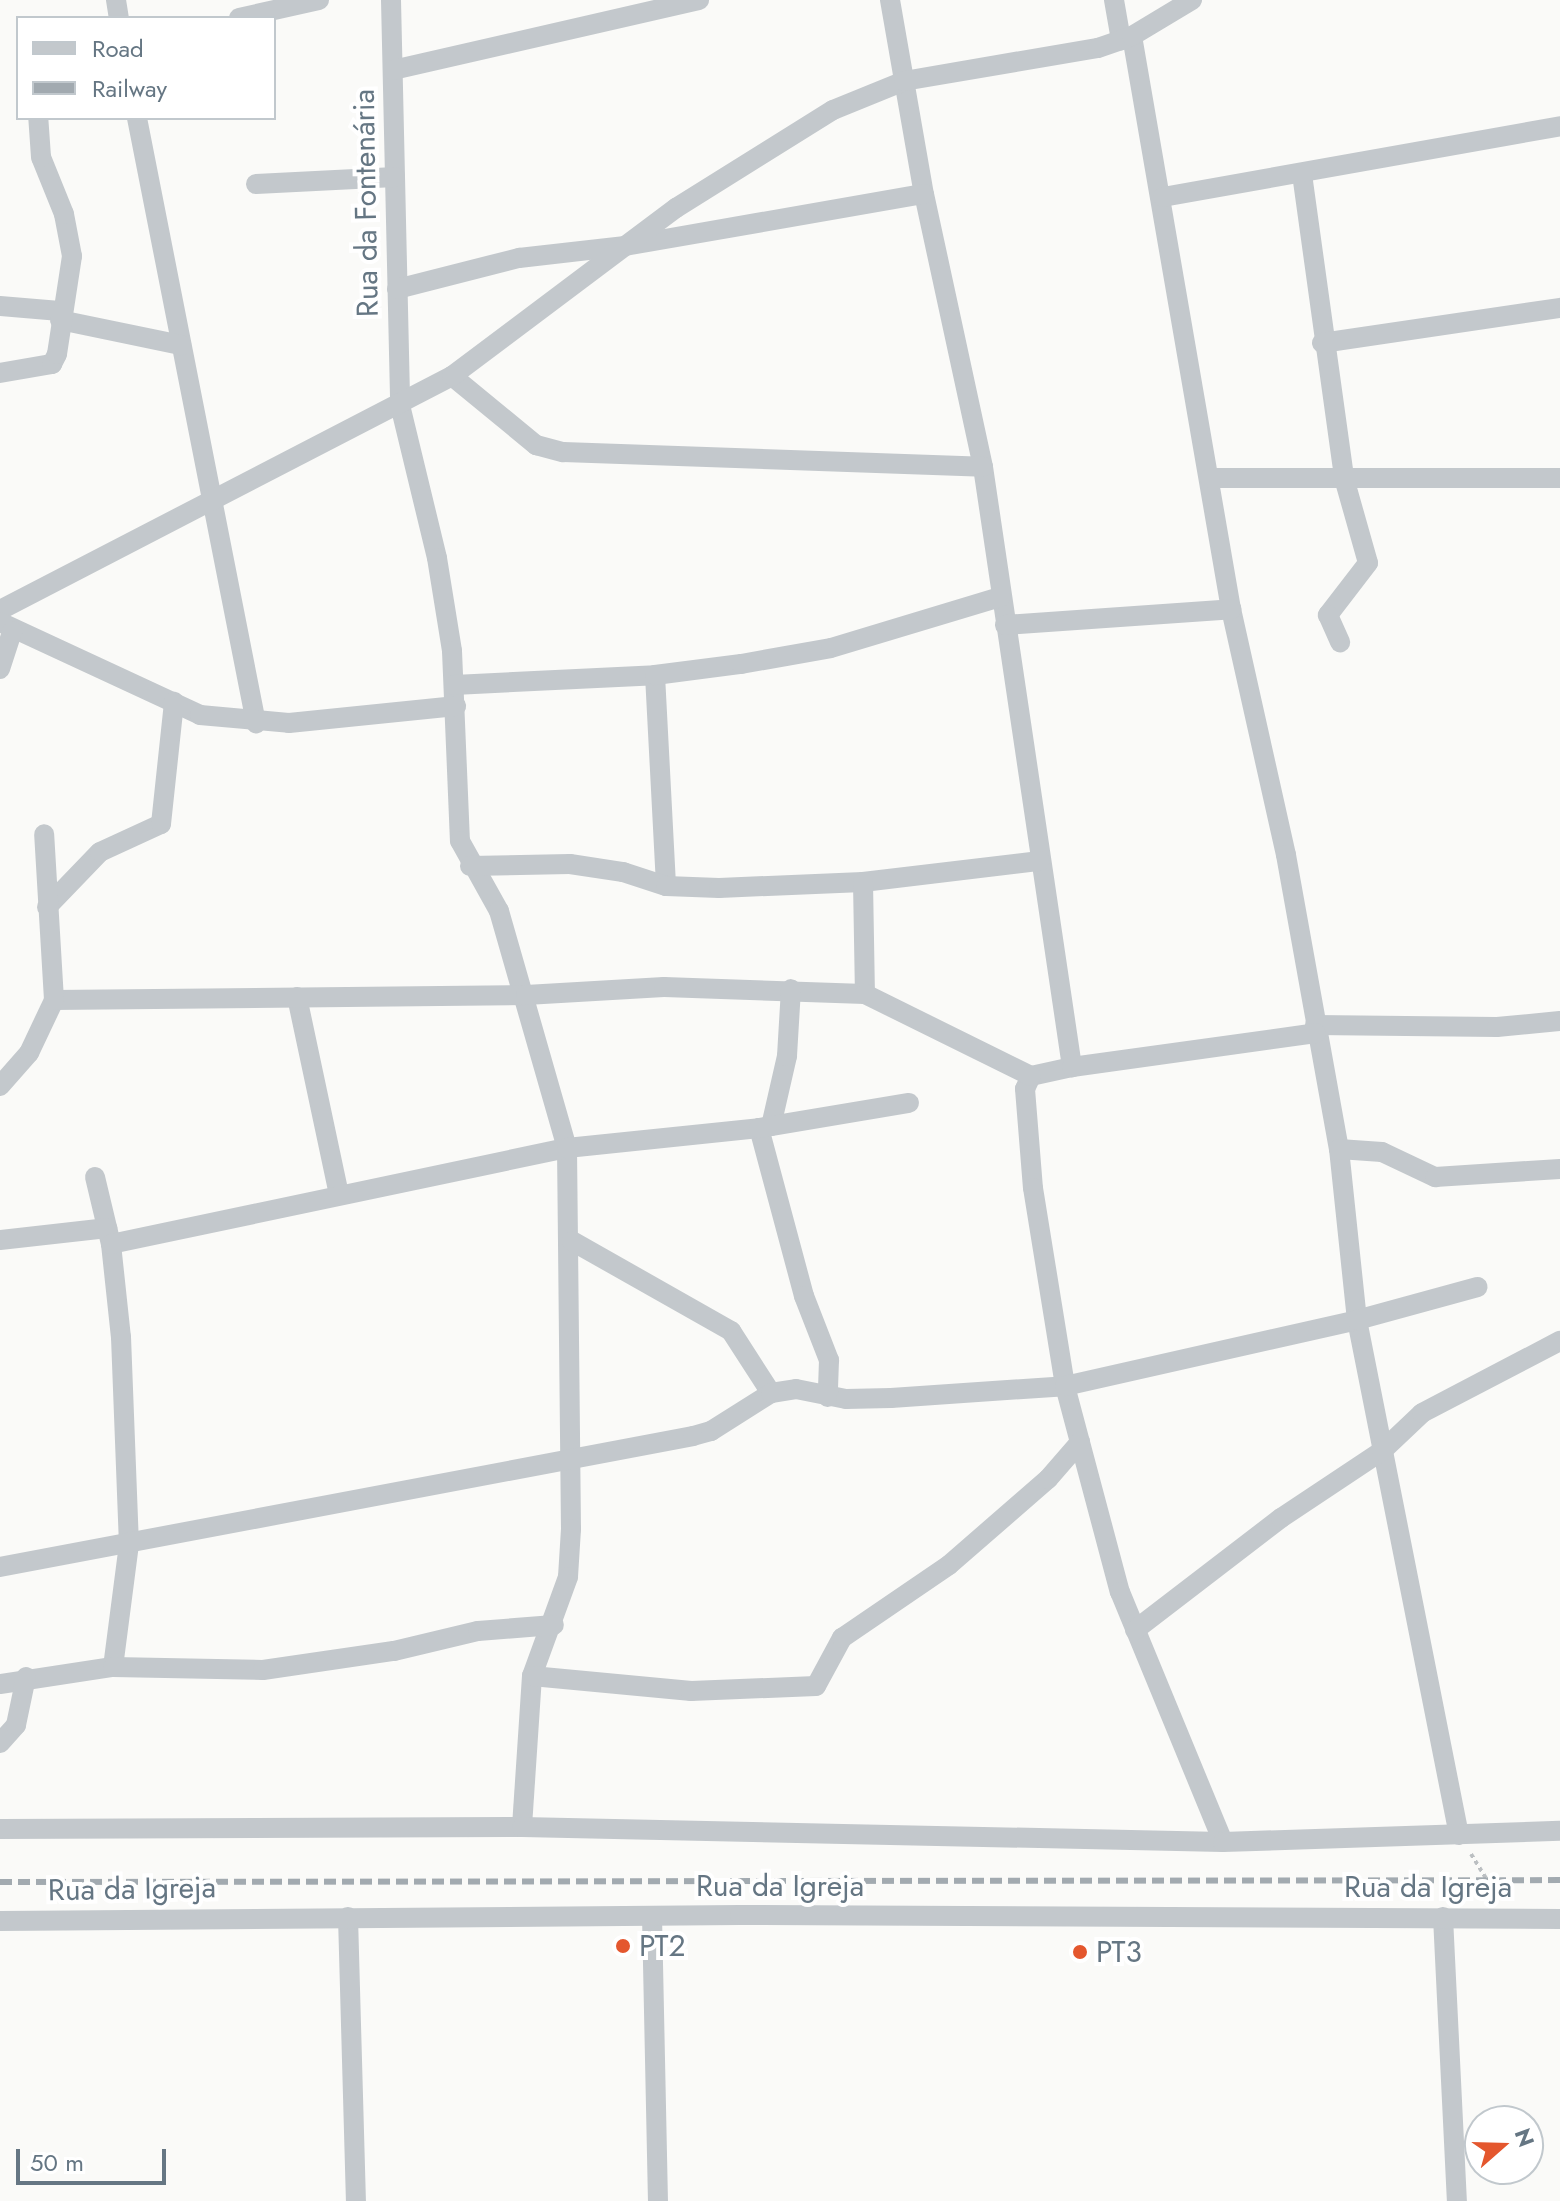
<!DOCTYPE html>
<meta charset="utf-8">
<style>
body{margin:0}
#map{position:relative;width:1560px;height:2201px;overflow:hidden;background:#fafaf8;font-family:Jost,sans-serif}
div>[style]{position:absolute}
.path>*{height:4px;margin-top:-2px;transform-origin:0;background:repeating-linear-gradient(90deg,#bbbfc2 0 4px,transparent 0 8px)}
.minor>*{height:20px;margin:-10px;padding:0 10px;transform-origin:10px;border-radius:10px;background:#c3c8cc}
.rail>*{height:6px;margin-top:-3px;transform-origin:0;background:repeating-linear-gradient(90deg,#a2aab0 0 12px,transparent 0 18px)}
.dots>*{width:22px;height:22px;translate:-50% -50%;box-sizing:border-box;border:4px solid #fff;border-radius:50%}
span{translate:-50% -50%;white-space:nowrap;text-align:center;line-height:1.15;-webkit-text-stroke:8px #fff;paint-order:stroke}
.street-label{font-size:30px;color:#657683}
.poi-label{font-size:30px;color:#657683}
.left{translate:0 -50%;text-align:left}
.legend{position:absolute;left:16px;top:16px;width:260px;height:104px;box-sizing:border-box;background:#fff;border:2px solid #c1c8cd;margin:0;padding:10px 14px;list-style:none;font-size:24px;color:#657683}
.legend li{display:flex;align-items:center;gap:16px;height:40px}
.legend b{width:40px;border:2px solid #c1c8cd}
.north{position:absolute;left:1464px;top:2105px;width:80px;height:80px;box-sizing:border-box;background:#fff;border:2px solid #c1c8cd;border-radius:50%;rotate:70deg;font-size:22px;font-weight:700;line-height:32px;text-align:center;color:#657683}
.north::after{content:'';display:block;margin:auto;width:28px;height:36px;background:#e4572e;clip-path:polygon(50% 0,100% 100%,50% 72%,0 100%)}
.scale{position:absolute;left:16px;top:2149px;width:150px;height:36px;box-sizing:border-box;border:4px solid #657683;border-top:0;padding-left:10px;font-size:24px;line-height:28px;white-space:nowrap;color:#657683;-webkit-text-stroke:6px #fff;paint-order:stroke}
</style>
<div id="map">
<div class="path">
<div style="left:1471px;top:1854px;width:55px;rotate:58.3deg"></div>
</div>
<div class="minor">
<div style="left:116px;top:0;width:18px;rotate:81deg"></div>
<div style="left:391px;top:0;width:405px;rotate:88.7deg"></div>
<div style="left:400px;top:405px;width:157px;rotate:76.4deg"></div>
<div style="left:437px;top:558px;width:94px;rotate:80.8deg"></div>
<div style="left:452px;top:651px;width:190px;rotate:87.6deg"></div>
<div style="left:460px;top:841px;width:80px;rotate:60.9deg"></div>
<div style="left:499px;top:911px;width:247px;rotate:74deg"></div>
<div style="left:567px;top:1148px;width:381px;rotate:89.4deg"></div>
<div style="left:571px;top:1529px;width:48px;rotate:93.6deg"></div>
<div style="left:568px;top:1577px;width:105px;rotate:110deg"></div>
<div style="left:532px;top:1676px;width:151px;rotate:93.8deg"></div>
<div style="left:890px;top:0;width:197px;rotate:80.1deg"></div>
<div style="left:924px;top:194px;width:279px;rotate:77.8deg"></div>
<div style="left:983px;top:467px;width:607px;rotate:81.56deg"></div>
<div style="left:1072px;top:1067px;width:42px;rotate:167.6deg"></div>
<div style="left:1031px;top:1076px;width:14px;rotate:115deg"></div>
<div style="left:1025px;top:1089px;width:99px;rotate:85.4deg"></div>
<div style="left:1033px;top:1188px;width:201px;rotate:80.8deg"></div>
<div style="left:1065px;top:1386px;width:213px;rotate:75.1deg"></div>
<div style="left:1120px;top:1592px;width:270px;rotate:67.6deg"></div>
<div style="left:1114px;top:0;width:41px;rotate:80.1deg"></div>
<div style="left:239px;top:18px;width:82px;rotate:-12.7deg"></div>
<div style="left:1132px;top:36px;width:581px;rotate:80.2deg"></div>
<div style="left:1231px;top:609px;width:252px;rotate:77.4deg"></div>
<div style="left:1286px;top:855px;width:299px;rotate:79.8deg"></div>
<div style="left:1339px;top:1149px;width:172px;rotate:84deg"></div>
<div style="left:1357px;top:1320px;width:525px;rotate:78.8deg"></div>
<div style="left:393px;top:70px;width:314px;rotate:-12.9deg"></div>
<div style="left:137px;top:118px;width:617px;rotate:78.87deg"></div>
<div style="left:1302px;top:174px;width:307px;rotate:82.1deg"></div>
<div style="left:1344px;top:478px;width:88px;rotate:74.2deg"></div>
<div style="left:1368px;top:563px;width:66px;rotate:127.6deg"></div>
<div style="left:1328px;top:615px;width:30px;rotate:66deg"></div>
<div style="left:256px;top:184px;width:139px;rotate:-2.9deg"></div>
<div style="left:1163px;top:197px;width:403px;rotate:-10.1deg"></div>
<div style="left:397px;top:289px;width:126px;rotate:-14.3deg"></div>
<div style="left:519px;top:258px;width:107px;rotate:-6.5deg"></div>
<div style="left:625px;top:246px;width:303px;rotate:-9.9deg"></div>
<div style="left:0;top:306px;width:60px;rotate:4.8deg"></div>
<div style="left:60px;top:320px;width:124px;rotate:11.7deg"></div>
<div style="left:1322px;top:343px;width:241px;rotate:-8.4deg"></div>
<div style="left:0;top:373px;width:53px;rotate:-9.8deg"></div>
<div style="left:52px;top:364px;width:11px;rotate:-63deg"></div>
<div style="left:57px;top:354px;width:99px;rotate:-81.3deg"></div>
<div style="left:72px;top:256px;width:43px;rotate:-100.8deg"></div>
<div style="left:64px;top:214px;width:61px;rotate:-112deg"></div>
<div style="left:41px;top:157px;width:39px;rotate:-94deg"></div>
<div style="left:452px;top:376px;width:109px;rotate:39.4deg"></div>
<div style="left:536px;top:445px;width:28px;rotate:15deg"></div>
<div style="left:563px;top:452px;width:420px;rotate:2deg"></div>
<div style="left:1210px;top:478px;width:350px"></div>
<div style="left:0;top:610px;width:509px;rotate:-27.37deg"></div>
<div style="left:452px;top:376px;width:280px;rotate:-36.9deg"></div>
<div style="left:676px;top:208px;width:185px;rotate:-32deg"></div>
<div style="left:833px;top:110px;width:77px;rotate:-22.2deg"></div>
<div style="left:904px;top:81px;width:197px;rotate:-9.7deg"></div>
<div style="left:1098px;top:48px;width:36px;rotate:-19deg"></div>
<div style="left:1132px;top:36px;width:70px;rotate:-31deg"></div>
<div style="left:0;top:622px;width:221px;rotate:24.9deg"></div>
<div style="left:200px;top:715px;width:89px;rotate:5.1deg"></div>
<div style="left:289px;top:723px;width:168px;rotate:-5.8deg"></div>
<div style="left:1005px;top:625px;width:227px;rotate:-4deg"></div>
<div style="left:0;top:669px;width:40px;rotate:-72deg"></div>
<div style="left:655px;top:675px;width:211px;rotate:87deg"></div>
<div style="left:454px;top:685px;width:201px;rotate:-2.8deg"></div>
<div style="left:655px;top:675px;width:87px;rotate:-7.3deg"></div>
<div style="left:741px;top:664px;width:91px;rotate:-10.1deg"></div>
<div style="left:831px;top:648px;width:177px;rotate:-16.8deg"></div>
<div style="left:470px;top:866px;width:100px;rotate:-1.1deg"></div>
<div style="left:570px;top:864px;width:54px;rotate:8.6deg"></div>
<div style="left:623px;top:872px;width:45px;rotate:18deg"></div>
<div style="left:666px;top:886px;width:53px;rotate:2.2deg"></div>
<div style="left:719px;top:888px;width:144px;rotate:-2.4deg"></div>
<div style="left:863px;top:882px;width:178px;rotate:-6.8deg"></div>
<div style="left:863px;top:882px;width:112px;rotate:89deg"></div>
<div style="left:47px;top:907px;width:76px;rotate:-46.1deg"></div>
<div style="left:100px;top:852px;width:67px;rotate:-24.7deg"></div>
<div style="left:161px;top:824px;width:123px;rotate:-83.9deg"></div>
<div style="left:297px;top:997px;width:201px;rotate:78deg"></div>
<div style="left:54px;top:1000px;width:472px;rotate:-0.6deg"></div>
<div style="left:526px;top:995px;width:138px;rotate:-3.3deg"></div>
<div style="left:664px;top:987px;width:201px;rotate:2deg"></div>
<div style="left:865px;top:994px;width:185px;rotate:26.3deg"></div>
<div style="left:1315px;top:1025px;width:182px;rotate:0.6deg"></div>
<div style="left:1497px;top:1027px;width:63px;rotate:-5.4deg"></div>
<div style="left:1072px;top:1067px;width:246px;rotate:-7.9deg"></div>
<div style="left:0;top:1086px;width:44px;rotate:-48.7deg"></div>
<div style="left:29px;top:1053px;width:59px;rotate:-64.7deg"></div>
<div style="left:54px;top:1000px;width:166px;rotate:-93.4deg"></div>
<div style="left:771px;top:1126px;width:72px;rotate:-77.1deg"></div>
<div style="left:787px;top:1056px;width:67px;rotate:-86.6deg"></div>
<div style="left:759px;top:1128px;width:174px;rotate:75deg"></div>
<div style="left:804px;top:1296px;width:69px;rotate:68.7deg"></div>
<div style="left:829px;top:1360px;width:37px;rotate:92deg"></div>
<div style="left:1339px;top:1149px;width:43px;rotate:4deg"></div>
<div style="left:1382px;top:1152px;width:59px;rotate:25.3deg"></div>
<div style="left:1435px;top:1177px;width:125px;rotate:-3.7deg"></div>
<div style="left:95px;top:1177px;width:69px;rotate:76.6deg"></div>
<div style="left:111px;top:1244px;width:94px;rotate:83.9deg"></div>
<div style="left:121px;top:1337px;width:207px;rotate:87.8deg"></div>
<div style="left:129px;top:1544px;width:124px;rotate:97.4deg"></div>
<div style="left:0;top:1240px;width:108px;rotate:-6.4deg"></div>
<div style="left:572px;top:1241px;width:183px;rotate:29.5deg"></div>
<div style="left:731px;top:1331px;width:74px;rotate:57.2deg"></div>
<div style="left:111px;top:1244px;width:466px;rotate:-11.9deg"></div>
<div style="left:567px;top:1148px;width:193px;rotate:-5.9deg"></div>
<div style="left:759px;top:1128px;width:152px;rotate:-9.5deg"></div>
<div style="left:0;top:1567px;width:705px;rotate:-10.7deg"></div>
<div style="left:693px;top:1436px;width:19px;rotate:-16deg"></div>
<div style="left:711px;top:1431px;width:71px;rotate:-32.3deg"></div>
<div style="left:771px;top:1393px;width:25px;rotate:-9deg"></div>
<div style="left:796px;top:1389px;width:51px;rotate:11.3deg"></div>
<div style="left:846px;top:1399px;width:45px;rotate:-1.3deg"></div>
<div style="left:891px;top:1398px;width:174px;rotate:-3.9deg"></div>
<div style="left:1065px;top:1386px;width:299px;rotate:-12.7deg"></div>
<div style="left:1357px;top:1320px;width:125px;rotate:-15.3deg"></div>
<div style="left:1135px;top:1630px;width:184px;rotate:-37.5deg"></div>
<div style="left:1281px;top:1518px;width:121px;rotate:-33.6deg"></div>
<div style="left:1382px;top:1451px;width:55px;rotate:-43.5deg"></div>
<div style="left:1422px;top:1413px;width:156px;rotate:-27.6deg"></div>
<div style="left:532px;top:1676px;width:160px;rotate:5.4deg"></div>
<div style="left:691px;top:1691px;width:125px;rotate:-2.3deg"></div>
<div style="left:816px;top:1686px;width:55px;rotate:-61.6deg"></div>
<div style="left:842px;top:1638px;width:130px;rotate:-34.3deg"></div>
<div style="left:949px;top:1565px;width:131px;rotate:-41deg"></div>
<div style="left:1048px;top:1479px;width:49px;rotate:-49.1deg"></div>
<div style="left:0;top:1684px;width:114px;rotate:-8.6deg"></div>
<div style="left:113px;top:1667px;width:150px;rotate:1.1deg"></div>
<div style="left:263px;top:1670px;width:132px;rotate:-8.3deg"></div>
<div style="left:394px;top:1651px;width:86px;rotate:-13.4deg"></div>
<div style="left:478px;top:1631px;width:76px;rotate:-4.5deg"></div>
<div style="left:0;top:1743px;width:24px;rotate:-48deg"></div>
<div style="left:16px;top:1725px;width:49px;rotate:-78.2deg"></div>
<div style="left:0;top:1829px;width:522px;rotate:-0.22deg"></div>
<div style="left:522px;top:1827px;width:701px;rotate:1.23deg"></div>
<div style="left:1223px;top:1842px;width:337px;rotate:-1.9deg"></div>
<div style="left:652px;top:1916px;width:285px;rotate:88.8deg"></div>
<div style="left:348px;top:1917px;width:284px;rotate:88.4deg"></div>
<div style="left:1443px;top:1917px;width:284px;rotate:87.2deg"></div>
<div style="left:0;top:1921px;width:740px;rotate:-0.46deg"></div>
<div style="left:740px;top:1915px;width:820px;rotate:0.28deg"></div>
</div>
<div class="rail">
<div style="left:0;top:1882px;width:1560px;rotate:-0.07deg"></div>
</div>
<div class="dots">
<div style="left:623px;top:1946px;background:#e4572e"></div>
<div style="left:1080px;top:1952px;background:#e4572e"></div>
</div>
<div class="street-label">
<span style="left:366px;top:203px;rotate:-91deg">Rua da Fontenária</span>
<span style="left:780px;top:1886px">Rua da Igreja</span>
<span style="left:1428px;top:1887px">Rua da Igreja</span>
<span style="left:132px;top:1889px;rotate:-1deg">Rua da Igreja</span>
</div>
<div class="poi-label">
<span class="left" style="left:639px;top:1946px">PT2</span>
<span class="left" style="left:1096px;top:1952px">PT3</span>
</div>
<ul class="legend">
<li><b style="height:10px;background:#c3c8cc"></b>Road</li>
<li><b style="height:10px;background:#a2aab0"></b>Railway</li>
</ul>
<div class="north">N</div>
<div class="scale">50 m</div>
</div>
